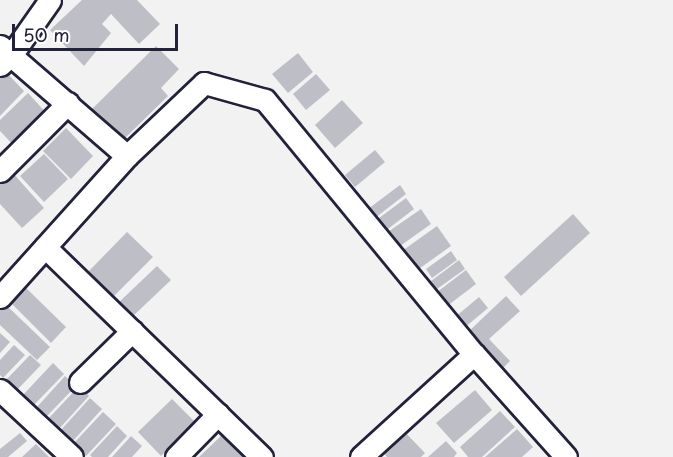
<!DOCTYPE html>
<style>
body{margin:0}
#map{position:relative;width:673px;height:457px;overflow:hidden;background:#f2f2f3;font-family:"Playpen Sans",sans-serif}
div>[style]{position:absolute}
.building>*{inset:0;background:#bebec6}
.roads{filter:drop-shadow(2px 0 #22223b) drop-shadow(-2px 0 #22223b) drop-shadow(0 2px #22223b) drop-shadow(0 -2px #22223b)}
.street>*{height:21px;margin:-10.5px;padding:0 10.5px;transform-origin:10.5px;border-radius:10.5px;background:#fff}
span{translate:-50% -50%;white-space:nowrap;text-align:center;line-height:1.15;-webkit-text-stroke:4.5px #fff;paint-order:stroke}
.scale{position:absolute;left:12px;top:24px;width:166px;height:27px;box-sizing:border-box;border:3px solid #22223b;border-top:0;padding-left:8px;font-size:18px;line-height:21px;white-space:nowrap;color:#22223b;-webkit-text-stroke:4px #fff;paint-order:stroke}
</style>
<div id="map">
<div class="building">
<div style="clip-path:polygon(82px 0,137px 0,160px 24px,139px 44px,111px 14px,102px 24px,111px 33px,84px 66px,50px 30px)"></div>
<div style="clip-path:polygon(156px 46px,179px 69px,161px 88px,168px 96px,123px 140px,92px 109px)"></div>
<div style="clip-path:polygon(298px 53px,313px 72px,288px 93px,272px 74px)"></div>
<div style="clip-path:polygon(3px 69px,24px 91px,0 116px,0 72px)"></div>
<div style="clip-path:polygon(316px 74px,330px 90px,306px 110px,293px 94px)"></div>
<div style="clip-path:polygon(28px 93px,50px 117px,17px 149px,0 131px,0 120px)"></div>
<div style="clip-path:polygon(342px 100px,363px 123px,335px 148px,315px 125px)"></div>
<div style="clip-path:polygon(66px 128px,93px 156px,71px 179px,43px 151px)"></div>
<div style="clip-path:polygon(375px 150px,385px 162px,355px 187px,345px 175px)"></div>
<div style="clip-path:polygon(44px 154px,68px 179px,44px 202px,20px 176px)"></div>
<div style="clip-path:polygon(12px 172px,44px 208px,22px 228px,0 204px,0 183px)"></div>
<div style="clip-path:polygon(400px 185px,406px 194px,375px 218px,368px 209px)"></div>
<div style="clip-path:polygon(406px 198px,414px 209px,380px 235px,371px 224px)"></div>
<div style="clip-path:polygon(421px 209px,431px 224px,393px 251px,382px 236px)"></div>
<div style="clip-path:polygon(573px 214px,590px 233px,521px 296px,504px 277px)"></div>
<div style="clip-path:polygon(437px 226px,451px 246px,416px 271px,402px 251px)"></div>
<div style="clip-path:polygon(127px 232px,153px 257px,113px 297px,88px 272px)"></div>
<div style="clip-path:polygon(451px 251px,457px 260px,432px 278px,426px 269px)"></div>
<div style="clip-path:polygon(459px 260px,465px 269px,437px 289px,431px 281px)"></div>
<div style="clip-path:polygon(157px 266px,171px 280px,131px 318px,117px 304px)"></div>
<div style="clip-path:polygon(466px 270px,476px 284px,442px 310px,432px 296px)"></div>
<div style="clip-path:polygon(23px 285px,66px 327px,51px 343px,8px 300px)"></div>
<div style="clip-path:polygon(506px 296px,520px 311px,489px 339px,510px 361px,501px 370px,467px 333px)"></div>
<div style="clip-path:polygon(479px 297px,488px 308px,463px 329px,454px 318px)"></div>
<div style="clip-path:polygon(4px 303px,50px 347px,37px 360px,0 325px,0 307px)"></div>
<div style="clip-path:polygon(0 333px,10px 342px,0 353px)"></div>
<div style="clip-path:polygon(14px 345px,25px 355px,3px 378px,0 375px,0 360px)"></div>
<div style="clip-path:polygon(30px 355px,41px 365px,16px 391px,5px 381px)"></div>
<div style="clip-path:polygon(53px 363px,64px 374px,32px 407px,21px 397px)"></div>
<div style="clip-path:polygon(65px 376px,76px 386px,47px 416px,37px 407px)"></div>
<div style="clip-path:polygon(79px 386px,89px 396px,59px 429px,48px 419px)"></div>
<div style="clip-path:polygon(475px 390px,492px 410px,454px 443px,436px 423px)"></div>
<div style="clip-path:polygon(90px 398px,102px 409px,72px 442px,60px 431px)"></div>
<div style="clip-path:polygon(172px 399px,195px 422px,161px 456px,138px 432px)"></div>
<div style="clip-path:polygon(500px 411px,515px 427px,482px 457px,468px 457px,460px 447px)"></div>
<div style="clip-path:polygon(103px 412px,116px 424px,86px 456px,73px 444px)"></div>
<div style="clip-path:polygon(117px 426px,127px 436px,108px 457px,92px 457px,90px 455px)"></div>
<div style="clip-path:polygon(400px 427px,425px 453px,421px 457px,387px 457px,379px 448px)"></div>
<div style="clip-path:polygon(517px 429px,533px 447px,522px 457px,485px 457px)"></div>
<div style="clip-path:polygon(20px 433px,27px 441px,8px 457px,0 457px,0 449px)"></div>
<div style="clip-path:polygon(222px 435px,243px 457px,199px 457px)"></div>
<div style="clip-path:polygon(131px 436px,142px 446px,132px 457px,112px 457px)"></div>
<div style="clip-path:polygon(446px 441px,457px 453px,454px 457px,428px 457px)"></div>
<div style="clip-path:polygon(36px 444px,49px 457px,22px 457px)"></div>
</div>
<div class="roads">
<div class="street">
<div style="left:0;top:46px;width:168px;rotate:40.9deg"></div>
<div style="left:0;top:65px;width:16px;rotate:-43deg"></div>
<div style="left:12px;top:54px;width:66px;rotate:-54.9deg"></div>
<div style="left:0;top:171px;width:96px;rotate:-45deg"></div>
<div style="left:45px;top:247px;width:302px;rotate:44.1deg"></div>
<div style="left:0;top:297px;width:190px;rotate:-48deg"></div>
<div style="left:127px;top:156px;width:106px;rotate:-43.5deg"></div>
<div style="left:204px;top:83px;width:63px;rotate:15.6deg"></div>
<div style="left:265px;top:100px;width:329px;rotate:50.6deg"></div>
<div style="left:474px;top:354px;width:138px;rotate:48.2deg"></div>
<div style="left:80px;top:382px;width:73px;rotate:-44.4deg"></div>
<div style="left:0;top:390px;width:98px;rotate:42.9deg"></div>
<div style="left:176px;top:457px;width:60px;rotate:-45.7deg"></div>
<div style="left:361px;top:457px;width:153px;rotate:-42.3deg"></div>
</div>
</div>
<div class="scale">50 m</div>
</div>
